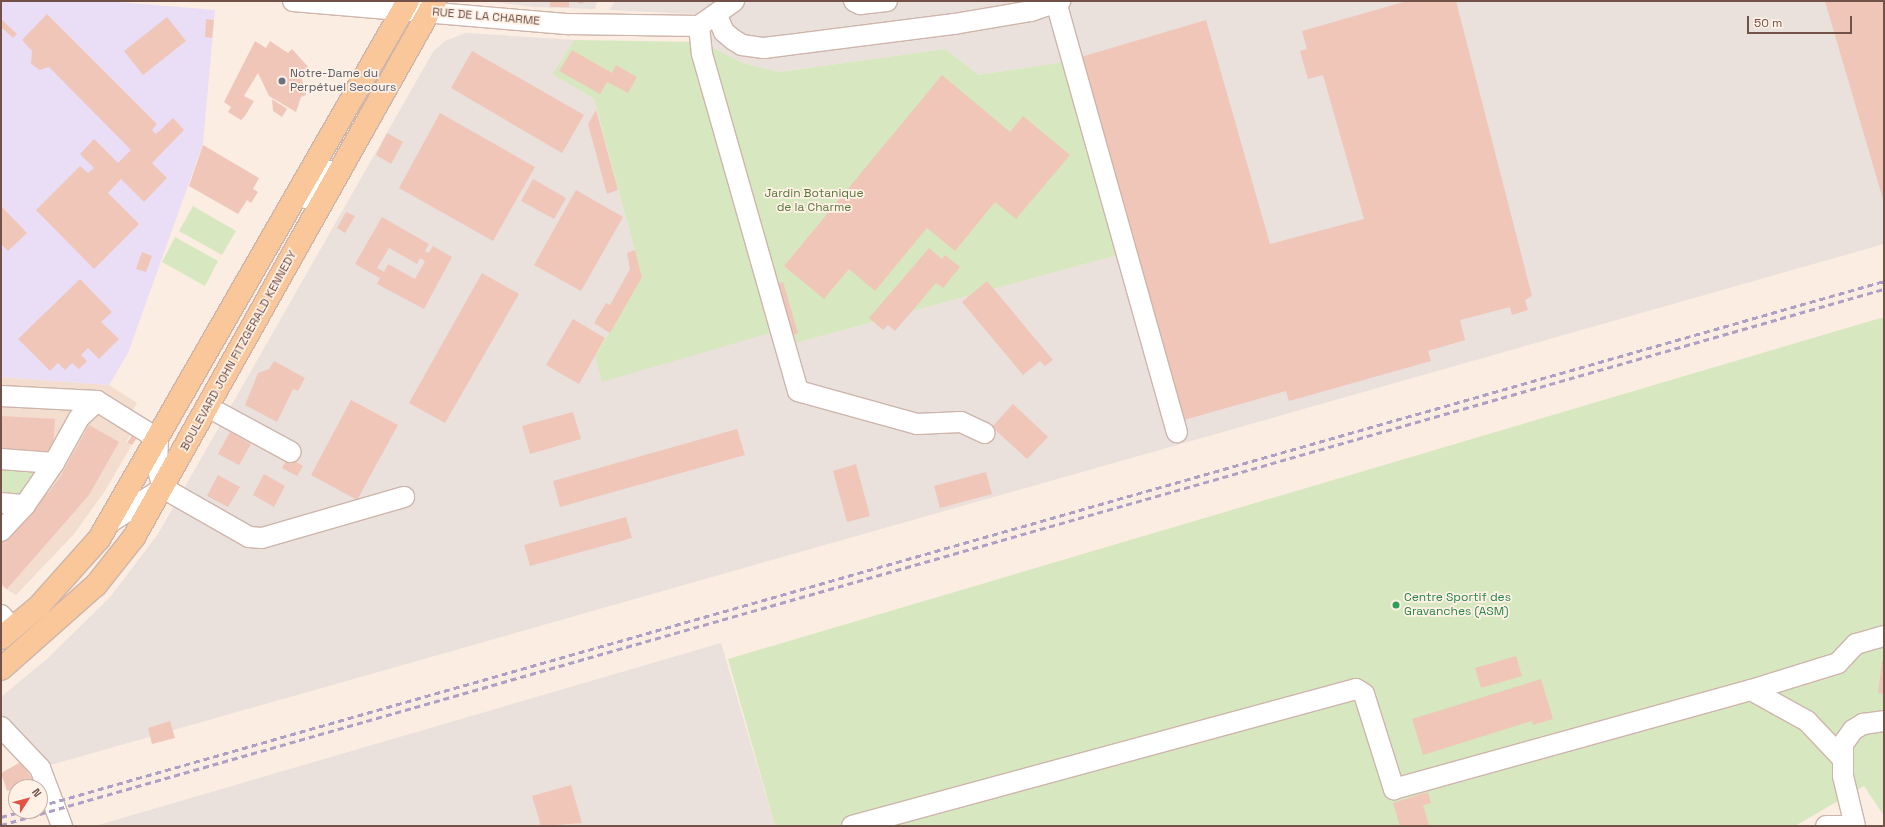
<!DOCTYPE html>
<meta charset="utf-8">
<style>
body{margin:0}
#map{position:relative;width:1885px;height:827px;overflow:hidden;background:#fbede1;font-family:"Space Grotesk",sans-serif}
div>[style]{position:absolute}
.residential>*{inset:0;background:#f3ddcf}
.industrial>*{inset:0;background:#eae0dc}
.education>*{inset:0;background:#eadef7}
.green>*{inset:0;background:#d7e8c0}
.building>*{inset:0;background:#f0c6b9}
.roads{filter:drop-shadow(1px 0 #ceb5ab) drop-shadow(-1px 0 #ceb5ab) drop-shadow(0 1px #ceb5ab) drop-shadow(0 -1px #ceb5ab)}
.minor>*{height:20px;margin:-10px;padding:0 10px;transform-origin:10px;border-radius:10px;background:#fff}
.major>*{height:22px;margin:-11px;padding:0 11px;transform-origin:11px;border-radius:11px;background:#f9c79a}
.rail>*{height:3px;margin-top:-1.5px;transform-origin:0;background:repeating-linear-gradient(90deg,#aea0c4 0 6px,transparent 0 10px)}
.dots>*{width:11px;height:11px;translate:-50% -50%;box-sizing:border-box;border:2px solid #fff1e6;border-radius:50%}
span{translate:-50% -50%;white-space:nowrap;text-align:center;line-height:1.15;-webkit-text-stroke:3.5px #fff1e6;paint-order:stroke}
.street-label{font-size:12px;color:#725148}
.worship-label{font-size:12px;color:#5b616d}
.left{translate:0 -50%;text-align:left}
.park-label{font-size:12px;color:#5a7841}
.leisure-label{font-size:12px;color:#27864d}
.frame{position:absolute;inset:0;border:2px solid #725148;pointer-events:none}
.north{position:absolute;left:8px;top:779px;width:40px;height:40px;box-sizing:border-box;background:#fff1e6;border:1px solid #c7b1a7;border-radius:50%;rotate:54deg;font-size:11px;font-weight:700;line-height:16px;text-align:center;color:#725148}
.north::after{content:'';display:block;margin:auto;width:14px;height:18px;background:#e45247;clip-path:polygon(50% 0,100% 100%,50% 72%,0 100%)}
.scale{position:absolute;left:1747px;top:16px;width:105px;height:18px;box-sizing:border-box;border:2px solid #725148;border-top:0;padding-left:5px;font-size:12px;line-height:14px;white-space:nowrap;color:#725148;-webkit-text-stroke:3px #fff1e6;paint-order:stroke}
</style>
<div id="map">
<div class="residential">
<div style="clip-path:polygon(1px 377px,109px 385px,137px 403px,127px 419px,133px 430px,126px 442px,131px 446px,105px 491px,74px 534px,16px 595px,1px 586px)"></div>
</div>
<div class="industrial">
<div style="clip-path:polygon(487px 1px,597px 1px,595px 9px,533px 7px)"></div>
<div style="clip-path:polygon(615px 1px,1884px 1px,1884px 244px,40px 768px,1px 727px,1px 697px,48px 658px,111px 596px,158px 534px,433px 52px,445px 41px,466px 33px,574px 40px,552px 74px,594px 99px,642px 277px,595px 355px,780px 330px,785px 346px,1118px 255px,1064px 62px,979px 75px,945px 49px,779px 72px,743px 63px,701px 42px,697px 14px,609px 10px)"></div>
<div style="clip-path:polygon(721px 643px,775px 826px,95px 826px)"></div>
</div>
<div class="education">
<div style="clip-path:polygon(1px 1px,107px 1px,215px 10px,203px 144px,128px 353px,109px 385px,1px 377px)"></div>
</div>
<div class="green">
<div style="clip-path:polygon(574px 40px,701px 42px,743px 63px,779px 72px,945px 49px,979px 75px,1064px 62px,1118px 255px,785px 346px,780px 330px,602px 382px,595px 356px,642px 277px,594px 99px,552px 74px)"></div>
<div style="clip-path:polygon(193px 206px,236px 231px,222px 255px,179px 231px)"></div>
<div style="clip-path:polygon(175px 237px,218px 261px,205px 286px,162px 262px)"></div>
<div style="clip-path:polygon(1884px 317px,1884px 816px,1864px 786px,1795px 826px,775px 826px,728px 659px)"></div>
<div style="clip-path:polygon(1px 463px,39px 465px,30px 493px,1px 498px)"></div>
</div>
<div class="building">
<div style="clip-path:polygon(550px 1px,569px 1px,569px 7px,550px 7px)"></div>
<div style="clip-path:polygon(575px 1px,587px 1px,581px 4px)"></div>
<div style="clip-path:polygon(1407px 1px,1456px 1px,1532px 296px,1525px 300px,1528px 310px,1512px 315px,1510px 307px,1460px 320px,1465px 340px,1428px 351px,1431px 361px,1289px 401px,1286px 391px,1184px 420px,1081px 57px,1206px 20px,1270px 244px,1364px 219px,1323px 75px,1308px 79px,1300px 51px,1307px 49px,1302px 31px)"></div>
<div style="clip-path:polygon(1825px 1px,1884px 1px,1884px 203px)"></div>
<div style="clip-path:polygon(47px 14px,157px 124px,152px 130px,156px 134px,173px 118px,184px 130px,152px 163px,167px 178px,144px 202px,121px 179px,108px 193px,139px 224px,94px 269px,36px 210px,80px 166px,88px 173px,94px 168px,80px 154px,94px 139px,118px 163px,131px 150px,49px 67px,40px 70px,31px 64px,32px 51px,22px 40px)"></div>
<div style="clip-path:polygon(167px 17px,186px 41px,143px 75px,124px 51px)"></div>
<div style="clip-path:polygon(1px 19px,17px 34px,13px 38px,1px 27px)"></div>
<div style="clip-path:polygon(206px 19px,214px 20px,212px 38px,205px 37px)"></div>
<div style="clip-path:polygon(255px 41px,266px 48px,270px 41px,288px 53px,292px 49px,310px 69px,301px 76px,306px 95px,301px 97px,296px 112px,269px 96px,258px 73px,244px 96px,254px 101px,245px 116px,241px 120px,228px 112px,231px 107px,224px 102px)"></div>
<div style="clip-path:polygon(572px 50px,612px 73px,616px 65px,637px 77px,628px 93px,607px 82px,600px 94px,559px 71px)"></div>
<div style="clip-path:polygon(472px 51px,584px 115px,562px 153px,451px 88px)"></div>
<div style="clip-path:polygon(942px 75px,1010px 132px,1023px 116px,1070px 155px,1016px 219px,995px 202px,955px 251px,927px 228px,875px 291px,849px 269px,824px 299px,784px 266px)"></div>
<div style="clip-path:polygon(272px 99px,287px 109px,282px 117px,273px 111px)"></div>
<div style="clip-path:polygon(596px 110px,618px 190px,607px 194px,588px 124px)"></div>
<div style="clip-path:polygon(440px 113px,535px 167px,493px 241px,399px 188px)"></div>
<div style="clip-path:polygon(387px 133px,403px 142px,391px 164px,376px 155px)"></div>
<div style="clip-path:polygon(203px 145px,259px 178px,253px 189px,258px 192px,251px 203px,247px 200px,238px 214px,189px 186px)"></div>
<div style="clip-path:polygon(533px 179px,566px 198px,554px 219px,521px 201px)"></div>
<div style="clip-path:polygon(576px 190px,623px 217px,581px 291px,534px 265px)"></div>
<div style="clip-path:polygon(1px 206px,27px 233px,8px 251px,1px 244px)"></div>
<div style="clip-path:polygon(346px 212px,355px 216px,345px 233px,337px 228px)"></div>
<div style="clip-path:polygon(evenodd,382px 217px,429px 244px,425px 251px,429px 253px,433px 246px,452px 257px,424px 309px,377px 284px,380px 278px,355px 264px,382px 217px,389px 248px,417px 264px,420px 258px,425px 261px,415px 279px,388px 264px,384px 272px,377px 268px,389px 248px)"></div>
<div style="clip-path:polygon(929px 248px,942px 259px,945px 255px,960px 267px,943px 288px,936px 283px,895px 331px,888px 325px,883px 330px,869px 318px)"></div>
<div style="clip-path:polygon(635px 250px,642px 277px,610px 333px,594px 323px,606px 303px,610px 305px,630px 269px,627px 253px)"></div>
<div style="clip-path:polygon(142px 252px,152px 256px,146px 272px,136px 269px)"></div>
<div style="clip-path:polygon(482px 273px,519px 294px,445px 423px,409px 403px)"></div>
<div style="clip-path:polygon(80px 279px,112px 312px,101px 322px,119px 339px,99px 359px,88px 348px,81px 355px,87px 361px,79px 369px,72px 363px,65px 370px,58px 363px,50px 371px,18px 339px)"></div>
<div style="clip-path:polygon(987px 281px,1053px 360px,1045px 366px,1040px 361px,1023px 375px,962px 302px)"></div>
<div style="clip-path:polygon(783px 282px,798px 333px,790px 336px,775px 284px)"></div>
<div style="clip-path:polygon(573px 319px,605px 338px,579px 384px,546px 365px)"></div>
<div style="clip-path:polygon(274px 361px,305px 378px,298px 391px,293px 389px,277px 422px,245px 405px,258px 373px,269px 369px)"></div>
<div style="clip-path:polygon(351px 400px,398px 425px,357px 500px,311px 475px)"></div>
<div style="clip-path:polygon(1013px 404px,1048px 437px,1027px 459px,992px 427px)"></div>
<div style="clip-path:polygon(573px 412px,581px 439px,530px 454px,522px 426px)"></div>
<div style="clip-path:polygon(1px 416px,55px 419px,53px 453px,6px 453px,6px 448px,1px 448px)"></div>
<div style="clip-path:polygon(89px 425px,119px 442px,89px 495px,7px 589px,1px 583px,1px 542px,25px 522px,45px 491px,48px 493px,60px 477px)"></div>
<div style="clip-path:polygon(737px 429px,745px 455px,560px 507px,553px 481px)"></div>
<div style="clip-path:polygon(134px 432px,139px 435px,132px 445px,127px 443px)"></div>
<div style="clip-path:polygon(230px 432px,251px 444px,239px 465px,218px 454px)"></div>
<div style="clip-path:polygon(288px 457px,303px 466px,297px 476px,282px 468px)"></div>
<div style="clip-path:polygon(856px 464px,870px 516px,847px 522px,833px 471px)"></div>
<div style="clip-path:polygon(986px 472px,992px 494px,940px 508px,934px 486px)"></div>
<div style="clip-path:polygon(264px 474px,285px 486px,274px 507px,253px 495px)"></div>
<div style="clip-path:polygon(218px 475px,240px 487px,228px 507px,207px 496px)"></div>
<div style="clip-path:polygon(626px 517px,632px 538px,530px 566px,524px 545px)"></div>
<div style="clip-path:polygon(1516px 656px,1522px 676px,1481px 688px,1475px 668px)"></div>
<div style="clip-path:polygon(1882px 661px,1884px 662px,1884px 694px,1878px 693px)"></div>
<div style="clip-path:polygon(1541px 679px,1553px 719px,1533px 725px,1532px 721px,1423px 755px,1412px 719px)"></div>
<div style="clip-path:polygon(170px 721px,175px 738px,152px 744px,148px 728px)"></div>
<div style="clip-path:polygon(21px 762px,35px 783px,7px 791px,1px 773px)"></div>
<div style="clip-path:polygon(571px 785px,582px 823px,541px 826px,532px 796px)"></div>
<div style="clip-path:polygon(1428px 792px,1431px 803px,1423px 805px,1429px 825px,1400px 826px,1393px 803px)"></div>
</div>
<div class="roads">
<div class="minor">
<div style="left:293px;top:1px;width:277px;rotate:4.8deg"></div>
<div style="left:569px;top:24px;width:130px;rotate:0.9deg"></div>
<div style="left:699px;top:26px;width:43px;rotate:-35.5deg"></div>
<div style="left:854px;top:1px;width:7px;rotate:27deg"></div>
<div style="left:860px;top:4px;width:27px;rotate:-6deg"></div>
<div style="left:1056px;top:2px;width:447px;rotate:74.3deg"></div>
<div style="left:717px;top:16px;width:17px;rotate:66deg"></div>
<div style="left:724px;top:32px;width:13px;rotate:39deg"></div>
<div style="left:734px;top:40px;width:9px;rotate:32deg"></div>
<div style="left:742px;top:45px;width:22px;rotate:8deg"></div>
<div style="left:764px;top:48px;width:192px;rotate:-7.2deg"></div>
<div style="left:954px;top:24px;width:78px;rotate:-9.6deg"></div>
<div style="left:1031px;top:11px;width:31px;rotate:-19deg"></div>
<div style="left:699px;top:26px;width:28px;rotate:84deg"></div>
<div style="left:702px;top:54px;width:350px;rotate:74.1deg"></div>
<div style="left:798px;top:391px;width:123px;rotate:15.5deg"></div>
<div style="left:917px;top:424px;width:44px;rotate:-2.6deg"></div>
<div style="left:961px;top:422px;width:26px;rotate:25deg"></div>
<div style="left:306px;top:198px;width:25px;rotate:-58deg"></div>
<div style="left:319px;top:177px;width:11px;rotate:-34deg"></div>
<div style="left:328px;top:171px;width:12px"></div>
<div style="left:1px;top:396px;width:96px;rotate:3deg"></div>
<div style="left:97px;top:401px;width:72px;rotate:31.9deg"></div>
<div style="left:158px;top:439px;width:28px;rotate:92deg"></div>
<div style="left:157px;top:467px;width:22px;rotate:74deg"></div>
<div style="left:208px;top:407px;width:94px;rotate:28.5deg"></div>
<div style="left:1px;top:459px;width:53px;rotate:4.3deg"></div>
<div style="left:1px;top:503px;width:24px;rotate:5deg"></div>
<div style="left:109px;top:523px;width:64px;rotate:-32.9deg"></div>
<div style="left:163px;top:488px;width:99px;rotate:29.7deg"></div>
<div style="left:249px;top:537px;width:13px;rotate:4deg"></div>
<div style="left:262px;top:538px;width:148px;rotate:-16.1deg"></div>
<div style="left:1px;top:531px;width:35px;rotate:-47deg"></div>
<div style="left:25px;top:505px;width:51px;rotate:-55.4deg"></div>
<div style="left:54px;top:463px;width:51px;rotate:-60.9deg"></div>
<div style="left:79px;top:418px;width:25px;rotate:-43deg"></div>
<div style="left:1px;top:615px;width:18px;rotate:49deg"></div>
<div style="left:1751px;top:690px;width:64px;rotate:29deg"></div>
<div style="left:1807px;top:721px;width:50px;rotate:46.6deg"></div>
<div style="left:1px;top:727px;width:57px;rotate:46.4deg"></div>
<div style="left:40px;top:768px;width:62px;rotate:69.2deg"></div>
<div style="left:852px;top:826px;width:522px;rotate:-15.21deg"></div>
<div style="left:1356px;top:689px;width:9px;rotate:32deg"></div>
<div style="left:1364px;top:694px;width:100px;rotate:72.5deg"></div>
<div style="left:1394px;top:789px;width:370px;rotate:-15.5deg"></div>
<div style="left:1751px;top:690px;width:91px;rotate:-17.2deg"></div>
<div style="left:1838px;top:663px;width:26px;rotate:-47deg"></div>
<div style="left:1856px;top:644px;width:29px;rotate:-16deg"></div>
<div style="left:1826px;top:826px;width:28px"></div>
<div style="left:1855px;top:826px;width:51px;rotate:-103.5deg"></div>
<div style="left:1843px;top:776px;width:32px;rotate:-90deg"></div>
<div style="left:1843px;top:744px;width:17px;rotate:-54deg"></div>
<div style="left:1853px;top:730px;width:12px;rotate:-31deg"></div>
<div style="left:1863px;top:724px;width:21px;rotate:-8deg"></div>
</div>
<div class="major">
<div style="left:1px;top:638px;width:50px;rotate:-40.1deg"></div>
<div style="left:39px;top:606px;width:90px;rotate:-48.2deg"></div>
<div style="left:99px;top:539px;width:620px;rotate:-60.13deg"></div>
<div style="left:1px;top:669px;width:127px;rotate:-41.5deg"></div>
<div style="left:96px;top:585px;width:61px;rotate:-51.6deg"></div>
<div style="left:134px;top:537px;width:615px;rotate:-60.68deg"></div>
</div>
</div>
<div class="rail">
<div style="left:40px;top:806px;width:1917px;rotate:-15.89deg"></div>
<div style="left:1px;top:817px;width:23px;rotate:-15deg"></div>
<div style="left:1px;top:825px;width:1958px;rotate:-15.89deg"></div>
</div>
<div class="dots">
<div style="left:282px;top:81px;background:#6b7280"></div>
<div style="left:1396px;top:605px;background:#2e9e5b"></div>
</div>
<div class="street-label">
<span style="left:486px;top:17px;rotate:5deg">RUE DE LA CHARME</span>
<span style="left:239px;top:351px;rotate:-61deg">BOULEVARD JOHN FITZGERALD KENNEDY</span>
</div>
<div class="worship-label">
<span class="left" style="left:290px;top:81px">Notre-Dame du<br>Perpétuel Secours</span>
</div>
<div class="park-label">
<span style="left:814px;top:201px">Jardin Botanique<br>de la Charme</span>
</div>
<div class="leisure-label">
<span class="left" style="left:1404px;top:605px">Centre Sportif des<br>Gravanches (ASM)</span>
</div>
<div class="frame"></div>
<div class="north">N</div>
<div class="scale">50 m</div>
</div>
